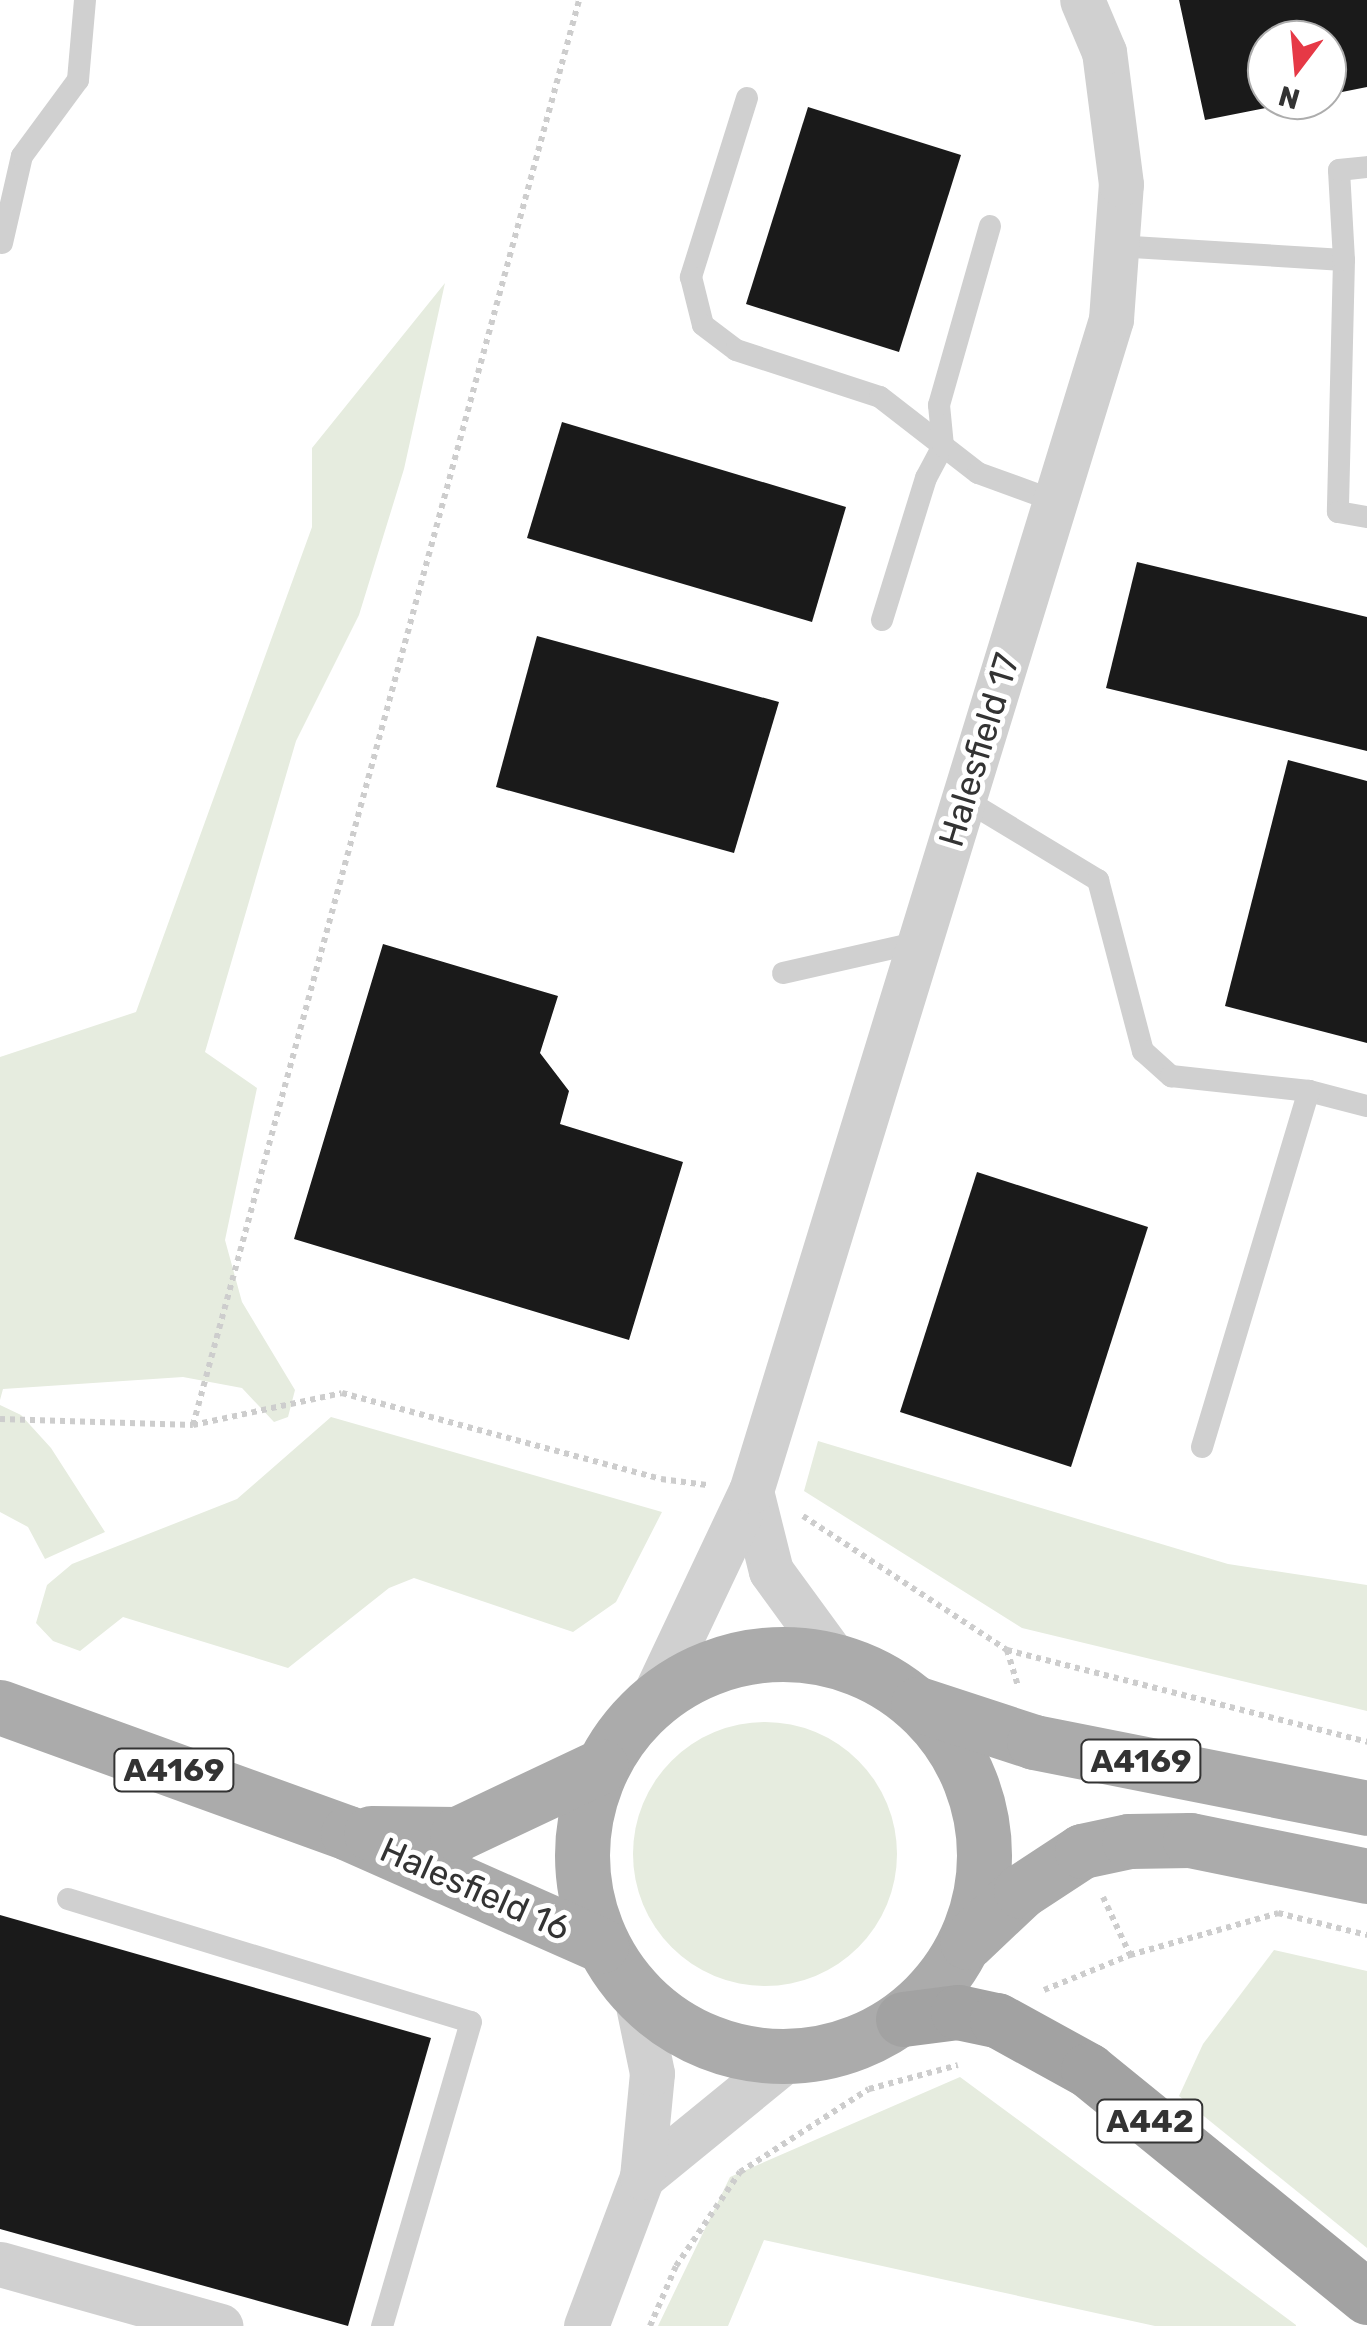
<!DOCTYPE html>
<style>
body{margin:0}
#map{position:relative;width:1367px;height:2326px;overflow:hidden;background:#fff;font-family:Rubik,sans-serif}
div>[style]{position:absolute}
.green>*{inset:0;background:#e6ecdf}
.round{border-radius:50%}
.building>*{inset:0;background:#1a1a1a}
.path>*{height:6px;margin-top:-3px;transform-origin:0;background:repeating-linear-gradient(90deg,#cdcdcd 0 5px,transparent 0 10px)}
.service>*{height:22px;margin:-11px;padding:0 11px;transform-origin:11px;border-radius:11px;background:#d0d0d0}
.minor>*{height:45px;margin:-22.5px;padding:0 22.5px;transform-origin:22.5px;border-radius:22.5px;background:#d0d0d0}
.primary>*{height:55px;margin:-27.5px;padding:0 27.5px;transform-origin:27.5px;border-radius:27.5px;background:#ababab}
.primary>.ring{margin:-27.5px;padding:0;box-sizing:content-box;background:none;border:55px solid #ababab;border-radius:50%}
.trunk>*{height:55px;margin:-27.5px;padding:0 27.5px;transform-origin:27.5px;border-radius:27.5px;background:#a2a2a2}
span{translate:-50% -50%;white-space:nowrap;text-align:center;line-height:1.15;-webkit-text-stroke:10px #fff;paint-order:stroke}
.shield-label span{padding:2px 8px;background:#fff;border:2px solid;border-radius:8px;-webkit-text-stroke-width:0}
.shield-label{font-size:32px;color:#333;font-weight:700}
.street-label{font-size:35px;color:#333}
.north{position:absolute;left:1247px;top:20px;width:100px;height:100px;box-sizing:border-box;background:#fff;border:2px solid #adadad;border-radius:50%;rotate:196deg;font-size:28px;font-weight:700;line-height:40px;text-align:center;color:#333}
.north::after{content:'';display:block;margin:auto;width:35px;height:45px;background:#e63946;clip-path:polygon(50% 0,100% 100%,50% 72%,0 100%)}
</style>
<div id="map">
<div class="green">
<div style="clip-path:polygon(445px 283px,404px 469px,359px 615px,296px 741px,205px 1052px,257px 1088px,225px 1240px,242px 1302px,295px 1390px,288px 1417px,274px 1422px,242px 1388px,183px 1377px,3px 1389px,0 1400px,0 1057px,136px 1012px,312px 527px,312px 448px)"></div>
<div style="clip-path:polygon(0 1405px,21px 1415px,51px 1448px,105px 1532px,45px 1559px,28px 1527px,0 1512px)"></div>
<div style="clip-path:polygon(331px 1417px,662px 1512px,616px 1602px,573px 1632px,414px 1578px,389px 1588px,288px 1668px,123px 1617px,80px 1651px,53px 1641px,36px 1623px,47px 1585px,72px 1564px,237px 1499px)"></div>
<div style="clip-path:polygon(818px 1441px,1228px 1564px,1367px 1585px,1367px 1711px,1022px 1628px,804px 1491px)"></div>
<div class="round" style="left:633px;top:1722px;width:264px;height:264px"></div>
<div style="clip-path:polygon(1274px 1950px,1367px 1971px,1367px 2248px,1179px 2096px,1203px 2044px)"></div>
<div style="clip-path:polygon(960px 2077px,1296px 2325px,1296px 2326px,1155px 2326px,764px 2240px,728px 2326px,658px 2326px,730px 2177px)"></div>
</div>
<div class="building">
<div style="clip-path:polygon(1179px 0,1367px 0,1367px 87px,1327px 95px,1327px 40px,1267px 40px,1267px 100px,1296px 102px,1205px 120px)"></div>
<div style="clip-path:polygon(808px 107px,961px 155px,899px 352px,746px 304px)"></div>
<div style="clip-path:polygon(562px 422px,846px 507px,812px 622px,527px 538px)"></div>
<div style="clip-path:polygon(1137px 562px,1367px 617px,1367px 751px,1106px 688px)"></div>
<div style="clip-path:polygon(537px 636px,779px 702px,734px 853px,496px 787px)"></div>
<div style="clip-path:polygon(1288px 760px,1367px 781px,1367px 1043px,1225px 1006px)"></div>
<div style="clip-path:polygon(383px 944px,558px 996px,540px 1053px,569px 1091px,560px 1124px,683px 1162px,629px 1340px,294px 1239px)"></div>
<div style="clip-path:polygon(977px 1172px,1148px 1227px,1071px 1467px,900px 1412px)"></div>
<div style="clip-path:polygon(0 1915px,431px 2038px,348px 2326px,0 2229px)"></div>
</div>
<div class="path">
<div style="left:0;top:1419px;width:193px;rotate:1.8deg"></div>
<div style="left:193px;top:1425px;width:1476px;rotate:-74.84deg"></div>
<div style="left:193px;top:1425px;width:152px;rotate:-12.1deg"></div>
<div style="left:342px;top:1393px;width:330px;rotate:15.1deg"></div>
<div style="left:661px;top:1479px;width:46px;rotate:7.4deg"></div>
<div style="left:803px;top:1516px;width:244px;rotate:33.3deg"></div>
<div style="left:1007px;top:1650px;width:372px;rotate:14.3deg"></div>
<div style="left:1007px;top:1650px;width:38px;rotate:73deg"></div>
<div style="left:1103px;top:1897px;width:64px;rotate:65deg"></div>
<div style="left:1044px;top:1990px;width:93px;rotate:-22.1deg"></div>
<div style="left:1130px;top:1955px;width:154px;rotate:-15.8deg"></div>
<div style="left:1278px;top:1913px;width:92px;rotate:13.9deg"></div>
<div style="left:650px;top:2326px;width:65px;rotate:-66.6deg"></div>
<div style="left:676px;top:2266px;width:114px;rotate:-55.8deg"></div>
<div style="left:740px;top:2172px;width:153px;rotate:-32.8deg"></div>
<div style="left:869px;top:2089px;width:92px;rotate:-15.1deg"></div>
</div>
<div class="service">
<div style="left:747px;top:98px;width:188px;rotate:107.4deg"></div>
<div style="left:691px;top:277px;width:49px;rotate:76deg"></div>
<div style="left:703px;top:325px;width:41px;rotate:37.1deg"></div>
<div style="left:736px;top:350px;width:151px;rotate:18.1deg"></div>
<div style="left:880px;top:397px;width:124px;rotate:37.8deg"></div>
<div style="left:978px;top:473px;width:82px;rotate:20deg"></div>
<div style="left:2px;top:243px;width:89px;rotate:-77.1deg"></div>
<div style="left:22px;top:156px;width:94px;rotate:-53.6deg"></div>
<div style="left:78px;top:80px;width:80px;rotate:-85deg"></div>
<div style="left:1116px;top:246px;width:228px;rotate:3.5deg"></div>
<div style="left:1344px;top:260px;width:252px;rotate:91.4deg"></div>
<div style="left:1338px;top:512px;width:29px;rotate:10deg"></div>
<div style="left:1344px;top:260px;width:90px;rotate:-93.2deg"></div>
<div style="left:1339px;top:170px;width:28px;rotate:-6deg"></div>
<div style="left:882px;top:620px;width:149px;rotate:-72.8deg"></div>
<div style="left:926px;top:478px;width:36px;rotate:-62deg"></div>
<div style="left:943px;top:446px;width:41px;rotate:-95.6deg"></div>
<div style="left:939px;top:405px;width:186px;rotate:-74.1deg"></div>
<div style="left:964px;top:799px;width:157px;rotate:31.2deg"></div>
<div style="left:1098px;top:880px;width:177px;rotate:75.3deg"></div>
<div style="left:1143px;top:1051px;width:38px;rotate:42deg"></div>
<div style="left:1171px;top:1076px;width:139px;rotate:6.2deg"></div>
<div style="left:1309px;top:1091px;width:60px;rotate:14.5deg"></div>
<div style="left:783px;top:973px;width:139px;rotate:-12.8deg"></div>
<div style="left:1202px;top:1447px;width:372px;rotate:-73.3deg"></div>
<div style="left:68px;top:1899px;width:421px;rotate:17deg"></div>
<div style="left:471px;top:2022px;width:317px;rotate:106.3deg"></div>
</div>
<div class="minor">
<div style="left:751px;top:1491px;width:82px;rotate:76deg"></div>
<div style="left:771px;top:1571px;width:110px;rotate:53.9deg"></div>
<div style="left:652px;top:1700px;width:231px;rotate:-64.7deg"></div>
<div style="left:751px;top:1491px;width:1226px;rotate:-72.92deg"></div>
<div style="left:1111px;top:319px;width:135px;rotate:-85.8deg"></div>
<div style="left:1121px;top:184px;width:133px;rotate:-97.3deg"></div>
<div style="left:1104px;top:52px;width:56px;rotate:-112.9deg"></div>
<div style="left:642px;top:2177px;width:188px;rotate:-39.2deg"></div>
<div style="left:0;top:2264px;width:229px;rotate:15.7deg"></div>
<div style="left:586px;top:2326px;width:159px;rotate:-69.4deg"></div>
<div style="left:642px;top:2177px;width:104px;rotate:-84.5deg"></div>
<div style="left:652px;top:2073px;width:79px;rotate:-101.7deg"></div>
</div>
<div class="primary">
<div class="ring" style="left:582px;top:1654px;width:347px;height:347px"></div>
<div style="left:918px;top:1704px;width:122px;rotate:18.1deg"></div>
<div style="left:1034px;top:1742px;width:339px;rotate:11.2deg"></div>
<div style="left:0;top:1707px;width:370px;rotate:19.9deg"></div>
<div style="left:348px;top:1833px;width:277px;rotate:23.9deg"></div>
<div style="left:371px;top:1833px;width:86px;rotate:0.7deg"></div>
<div style="left:457px;top:1834px;width:159px;rotate:-25.3deg"></div>
<div style="left:967px;top:1942px;width:74px;rotate:-43.4deg"></div>
<div style="left:1021px;top:1891px;width:73px;rotate:-33.3deg"></div>
<div style="left:1082px;top:1851px;width:48px;rotate:-12deg"></div>
<div style="left:1129px;top:1841px;width:61px;rotate:-0.9deg"></div>
<div style="left:1190px;top:1840px;width:181px;rotate:11.5deg"></div>
</div>
<div class="trunk">
<div style="left:903px;top:2019px;width:55px;rotate:-7.3deg"></div>
<div style="left:958px;top:2012px;width:40px;rotate:12deg"></div>
<div style="left:997px;top:2020px;width:104px;rotate:28.8deg"></div>
<div style="left:1088px;top:2070px;width:360px;rotate:39.1deg"></div>
</div>
<div class="shield-label">
<span style="left:1141px;top:1761px">A4169</span>
<span style="left:174px;top:1770px">A4169</span>
<span style="left:1150px;top:2121px">A442</span>
</div>
<div class="street-label">
<span style="left:979px;top:750px;rotate:-73deg">Halesfield 17</span>
<span style="left:475px;top:1889px;rotate:24deg">Halesfield 16</span>
</div>
<div class="north">N</div>
</div>
